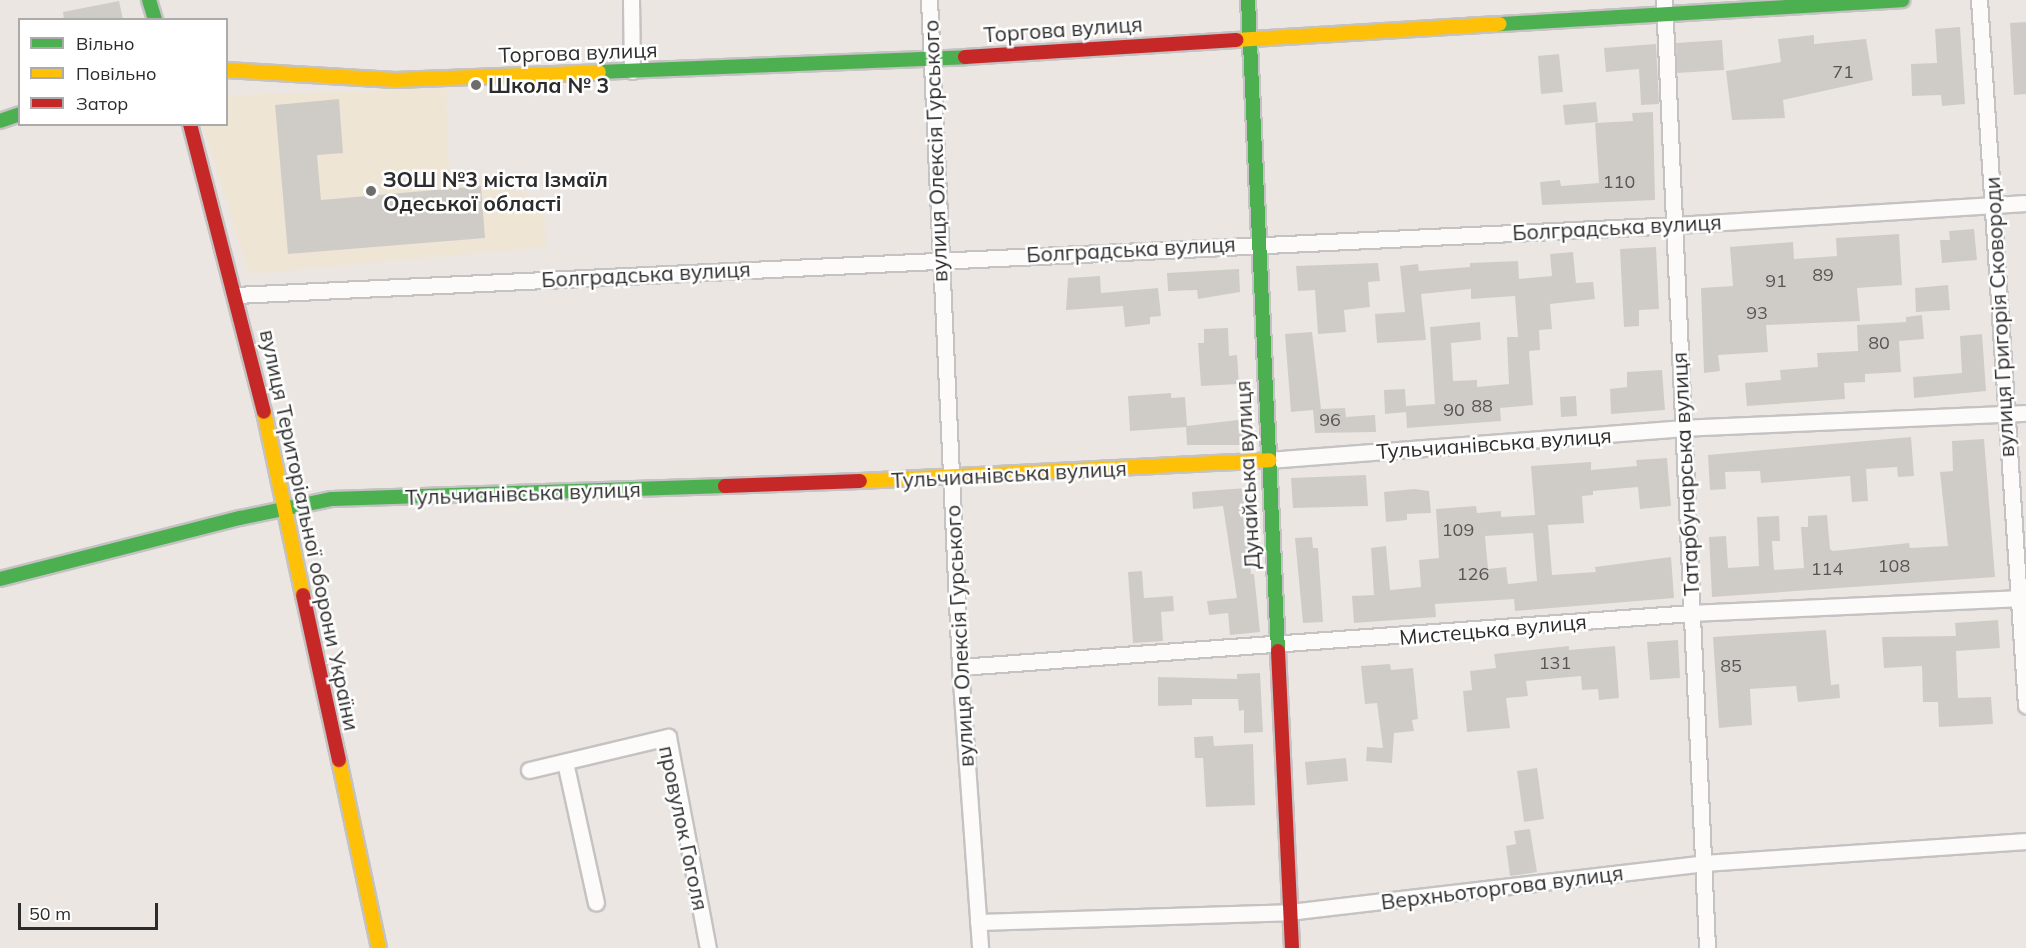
<!DOCTYPE html>
<meta charset="utf-8">
<style>
body{margin:0}
#map{position:relative;width:2026px;height:948px;overflow:hidden;background:#ebe6e1;font-family:Mulish,sans-serif}
div>[style]{position:absolute}
.education>*{inset:0;background:#efe5d5}
.building>*{inset:0;background:#cfccc8}
.roads{filter:drop-shadow(2px 0 #c4c2c3) drop-shadow(-2px 0 #c4c2c3) drop-shadow(0 2px #c4c2c3) drop-shadow(0 -2px #c4c2c3)}
.street>*{height:15px;margin:-7.5px;padding:0 7.5px;transform-origin:7.5px;border-radius:7.5px;background:#fcfbfa}
.fast>*{height:14px;margin:-7px;padding:0 7px;transform-origin:7px;border-radius:7px;background:#4caf50}
.slow>*{height:14px;margin:-7px;padding:0 7px;transform-origin:7px;border-radius:7px;background:#ffc107}
.jam>*{height:14px;margin:-7px;padding:0 7px;transform-origin:7px;border-radius:7px;background:#c62828}
.dots>*{width:16px;height:16px;translate:-50% -50%;box-sizing:border-box;border:3px solid #fff;border-radius:50%}
span{translate:-50% -50%;white-space:nowrap;text-align:center;line-height:1.15;-webkit-text-stroke:5px #fff;paint-order:stroke}
.number-label{font-size:18px;color:#565655}
.number-label span{-webkit-text-stroke-width:0}
.street-label{font-size:21px;color:#2c2c2c}
.poi-label{font-size:21px;color:#2c2c2c;font-weight:700}
.left{translate:0 -50%;text-align:left}
.legend{position:absolute;left:18px;top:18px;width:210px;height:108px;box-sizing:border-box;background:#fff;border:2px solid #ababab;margin:0;padding:8px 10px;list-style:none;font-size:18px;color:#2c2c2c}
.legend li{display:flex;align-items:center;gap:12px;height:30px}
.legend b{width:30px;border:2px solid #ababab}
.scale{position:absolute;left:18px;top:903px;width:140px;height:27px;box-sizing:border-box;border:3px solid #2c2c2c;border-top:0;padding-left:8px;font-size:18px;line-height:21px;white-space:nowrap;color:#2c2c2c;-webkit-text-stroke:4px #fff;paint-order:stroke}
</style>
<div id="map">
<div class="education">
<div style="clip-path:polygon(446px 89px,449px 172px,494px 181px,544px 201px,546px 247px,249px 274px,203px 125px,226px 124px,227px 95px)"></div>
</div>
<div class="building">
<div style="clip-path:polygon(119px 1px,123px 20px,64px 20px,63px 12px)"></div>
<div style="clip-path:polygon(2026px 22px,2026px 94px,2014px 95px,2010px 23px)"></div>
<div style="clip-path:polygon(1960px 27px,1965px 104px,1942px 106px,1941px 95px,1912px 96px,1911px 64px,1937px 63px,1935px 29px)"></div>
<div style="clip-path:polygon(1814px 35px,1814px 44px,1866px 39px,1873px 80px,1783px 100px,1785px 118px,1732px 120px,1726px 71px,1781px 62px,1778px 39px)"></div>
<div style="clip-path:polygon(1722px 40px,1724px 70px,1677px 73px,1676px 43px)"></div>
<div style="clip-path:polygon(1656px 44px,1659px 104px,1641px 105px,1639px 69px,1606px 72px,1604px 48px)"></div>
<div style="clip-path:polygon(1559px 54px,1563px 92px,1541px 94px,1538px 56px)"></div>
<div style="clip-path:polygon(339px 99px,343px 153px,317px 155px,321px 200px,481px 186px,485px 238px,288px 254px,275px 105px)"></div>
<div style="clip-path:polygon(1596px 102px,1598px 122px,1565px 125px,1563px 105px)"></div>
<div style="clip-path:polygon(1653px 112px,1655px 200px,1542px 205px,1540px 182px,1560px 180px,1561px 186px,1599px 183px,1595px 123px,1633px 121px,1632px 113px)"></div>
<div style="clip-path:polygon(1974px 229px,1977px 260px,1942px 263px,1940px 240px,1950px 240px,1949px 231px)"></div>
<div style="clip-path:polygon(1899px 234px,1902px 285px,1857px 288px,1860px 321px,1766px 325px,1768px 352px,1718px 355px,1720px 371px,1704px 373px,1701px 288px,1733px 286px,1730px 247px,1793px 242px,1794px 259px,1837px 256px,1836px 238px)"></div>
<div style="clip-path:polygon(1656px 247px,1659px 309px,1639px 310px,1639px 326px,1624px 327px,1620px 249px)"></div>
<div style="clip-path:polygon(1573px 252px,1576px 283px,1593px 282px,1595px 299px,1550px 304px,1552px 329px,1539px 330px,1540px 350px,1529px 351px,1533px 405px,1500px 408px,1501px 421px,1407px 428px,1406px 412px,1385px 414px,1384px 390px,1405px 389px,1406px 406px,1435px 404px,1430px 327px,1480px 322px,1481px 340px,1451px 343px,1453px 381px,1477px 380px,1477px 387px,1509px 384px,1507px 337px,1518px 337px,1515px 296px,1471px 299px,1471px 289px,1421px 294px,1426px 340px,1377px 343px,1375px 314px,1405px 312px,1400px 266px,1418px 264px,1419px 271px,1470px 267px,1470px 263px,1518px 261px,1519px 279px,1552px 276px,1550px 254px)"></div>
<div style="clip-path:polygon(1378px 263px,1380px 281px,1368px 282px,1370px 307px,1344px 310px,1346px 332px,1318px 334px,1315px 290px,1298px 291px,1296px 266px)"></div>
<div style="clip-path:polygon(1239px 269px,1240px 292px,1198px 299px,1197px 290px,1168px 291px,1167px 273px)"></div>
<div style="clip-path:polygon(1100px 276px,1101px 293px,1158px 288px,1161px 316px,1150px 317px,1150px 324px,1125px 327px,1123px 306px,1066px 310px,1068px 278px)"></div>
<div style="clip-path:polygon(1948px 285px,1950px 310px,1916px 312px,1915px 288px)"></div>
<div style="clip-path:polygon(1922px 315px,1924px 339px,1899px 341px,1901px 372px,1865px 374px,1865px 382px,1844px 383px,1845px 399px,1747px 406px,1745px 383px,1781px 380px,1780px 370px,1818px 367px,1817px 353px,1858px 351px,1857px 325px,1906px 322px,1906px 317px)"></div>
<div style="clip-path:polygon(1228px 328px,1229px 356px,1237px 355px,1239px 384px,1201px 386px,1198px 343px,1204px 343px,1204px 329px)"></div>
<div style="clip-path:polygon(1312px 332px,1321px 409px,1345px 408px,1346px 417px,1375px 415px,1376px 432px,1315px 433px,1313px 410px,1291px 412px,1285px 334px)"></div>
<div style="clip-path:polygon(1982px 334px,1986px 391px,1914px 398px,1913px 377px,1962px 373px,1960px 336px)"></div>
<div style="clip-path:polygon(1662px 370px,1665px 410px,1611px 414px,1610px 389px,1627px 387px,1627px 372px)"></div>
<div style="clip-path:polygon(1171px 393px,1171px 398px,1185px 397px,1187px 426px,1246px 419px,1248px 445px,1187px 445px,1186px 427px,1130px 431px,1128px 396px)"></div>
<div style="clip-path:polygon(1576px 396px,1577px 416px,1561px 417px,1560px 397px)"></div>
<div style="clip-path:polygon(1911px 437px,1914px 476px,1898px 477px,1897px 467px,1866px 469px,1868px 501px,1852px 502px,1850px 476px,1761px 483px,1760px 471px,1725px 472px,1726px 489px,1710px 490px,1708px 455px)"></div>
<div style="clip-path:polygon(1984px 439px,1995px 577px,1712px 597px,1709px 537px,1726px 536px,1728px 568px,1759px 566px,1757px 517px,1779px 516px,1780px 541px,1772px 541px,1774px 570px,1804px 568px,1801px 527px,1808px 527px,1808px 516px,1827px 515px,1830px 549px,1833px 551px,1909px 543px,1910px 548px,1948px 546px,1940px 472px,1953px 471px,1952px 441px)"></div>
<div style="clip-path:polygon(evenodd,1667px 458px,1671px 506px,1640px 509px,1638px 487px,1593px 491px,1593px 495px,1582px 496px,1584px 523px,1548px 525px,1552px 575px,1596px 572px,1595px 567px,1671px 557px,1674px 598px,1515px 611px,1514px 599px,1435px 604px,1436px 617px,1354px 623px,1352px 596px,1374px 595px,1371px 548px,1386px 546px,1390px 590px,1421px 587px,1419px 560px,1439px 558px,1436px 509px,1476px 506px,1477px 513px,1501px 511px,1501px 517px,1535px 515px,1531px 466px,1591px 462px,1591px 470px,1637px 466px,1636px 460px,1667px 458px,1533px 533px,1537px 581px,1508px 584px,1506px 567px,1488px 569px,1485px 536px,1533px 533px)"></div>
<div style="clip-path:polygon(1366px 475px,1368px 506px,1293px 508px,1291px 478px)"></div>
<div style="clip-path:polygon(1246px 488px,1251px 574px,1254px 574px,1260px 632px,1230px 635px,1228px 613px,1209px 615px,1207px 601px,1237px 598px,1223px 506px,1193px 509px,1192px 492px)"></div>
<div style="clip-path:polygon(1414px 489px,1429px 491px,1431px 513px,1407px 514px,1407px 520px,1386px 522px,1384px 492px)"></div>
<div style="clip-path:polygon(1312px 537px,1313px 548px,1318px 548px,1323px 622px,1303px 623px,1295px 538px)"></div>
<div style="clip-path:polygon(1142px 571px,1144px 598px,1173px 596px,1174px 611px,1161px 612px,1163px 641px,1133px 643px,1128px 572px)"></div>
<div style="clip-path:polygon(1998px 620px,2000px 648px,1956px 651px,1958px 698px,1991px 697px,1993px 724px,1939px 727px,1938px 702px,1923px 702px,1922px 666px,1884px 668px,1882px 637px,1956px 636px,1955px 623px)"></div>
<div style="clip-path:polygon(1826px 630px,1831px 685px,1839px 684px,1840px 698px,1798px 702px,1796px 686px,1750px 689px,1752px 725px,1719px 728px,1713px 637px)"></div>
<div style="clip-path:polygon(1678px 640px,1680px 678px,1650px 680px,1647px 642px)"></div>
<div style="clip-path:polygon(1569px 646px,1569px 650px,1615px 646px,1619px 698px,1599px 700px,1598px 689px,1582px 690px,1581px 676px,1526px 681px,1528px 696px,1506px 698px,1510px 728px,1467px 732px,1463px 691px,1472px 690px,1470px 671px,1496px 668px,1494px 654px)"></div>
<div style="clip-path:polygon(1390px 664px,1391px 670px,1413px 668px,1418px 719px,1412px 720px,1414px 731px,1394px 733px,1392px 763px,1366px 761px,1367px 747px,1383px 748px,1377px 703px,1365px 704px,1361px 666px)"></div>
<div style="clip-path:polygon(1260px 673px,1263px 732px,1244px 733px,1244px 710px,1239px 711px,1238px 699px,1192px 699px,1192px 705px,1158px 706px,1158px 677px,1237px 679px,1237px 674px)"></div>
<div style="clip-path:polygon(1213px 736px,1214px 746px,1253px 744px,1255px 805px,1206px 807px,1203px 758px,1195px 758px,1194px 737px)"></div>
<div style="clip-path:polygon(1346px 758px,1348px 781px,1307px 785px,1305px 762px)"></div>
<div style="clip-path:polygon(1537px 768px,1544px 819px,1524px 822px,1517px 771px)"></div>
<div style="clip-path:polygon(1530px 829px,1537px 872px,1510px 876px,1506px 846px,1516px 844px,1514px 831px)"></div>
</div>
<div class="roads">
<div class="street">
<div style="left:631px;top:0;width:71px;rotate:89.2deg"></div>
<div style="left:929px;top:0;width:668px;rotate:87.34deg"></div>
<div style="left:960px;top:667px;width:282px;rotate:85.9deg"></div>
<div style="left:1664px;top:0;width:949px;rotate:87.4deg"></div>
<div style="left:1979px;top:0;width:707px;rotate:86.19deg"></div>
<div style="left:236px;top:295px;width:1442px;rotate:-2.78deg"></div>
<div style="left:1676px;top:225px;width:351px;rotate:-3.6deg"></div>
<div style="left:1269px;top:460px;width:413px;rotate:-4.4deg"></div>
<div style="left:1681px;top:428px;width:345px;rotate:-2.5deg"></div>
<div style="left:960px;top:667px;width:734px;rotate:-4.22deg"></div>
<div style="left:1692px;top:613px;width:334px;rotate:-2.6deg"></div>
<div style="left:565px;top:762px;width:144px;rotate:77.6deg"></div>
<div style="left:529px;top:770px;width:143px;rotate:-13.4deg"></div>
<div style="left:668px;top:737px;width:215px;rotate:79.3deg"></div>
<div style="left:978px;top:922px;width:311px;rotate:-1.8deg"></div>
<div style="left:1289px;top:912px;width:418px;rotate:-6.7deg"></div>
<div style="left:1704px;top:863px;width:323px;rotate:-3.9deg"></div>
</div>
<div class="fast">
<div style="left:149px;top:0;width:21px;rotate:73deg"></div>
<div style="left:1248px;top:0;width:652px;rotate:87.36deg"></div>
<div style="left:1500px;top:24px;width:403px;rotate:-3.4deg"></div>
<div style="left:599px;top:72px;width:366px;rotate:-2.3deg"></div>
<div style="left:0;top:121px;width:21px;rotate:-19deg"></div>
<div style="left:0;top:579px;width:248px;rotate:-14.3deg"></div>
<div style="left:240px;top:518px;width:94px;rotate:-11.7deg"></div>
<div style="left:332px;top:499px;width:393px;rotate:-1.9deg"></div>
</div>
<div class="slow">
<div style="left:1236px;top:40px;width:264px;rotate:-3.5deg"></div>
<div style="left:226px;top:70px;width:169px;rotate:3.4deg"></div>
<div style="left:395px;top:80px;width:204px;rotate:-2.2deg"></div>
<div style="left:264px;top:412px;width:187px;rotate:78deg"></div>
<div style="left:860px;top:481px;width:410px;rotate:-2.9deg"></div>
<div style="left:339px;top:760px;width:192px;rotate:78deg"></div>
</div>
<div class="jam">
<div style="left:965px;top:57px;width:272px;rotate:-3.6deg"></div>
<div style="left:190px;top:124px;width:297px;rotate:75.6deg"></div>
<div style="left:725px;top:486px;width:135px;rotate:-2.1deg"></div>
<div style="left:303px;top:595px;width:169px;rotate:77.7deg"></div>
<div style="left:1278px;top:651px;width:297px;rotate:87.3deg"></div>
</div>
</div>
<div class="dots">
<div style="left:476px;top:85px;background:#6f6d6b"></div>
<div style="left:371px;top:191px;background:#6f6d6b"></div>
</div>
<div class="number-label">
<span style="left:1843px;top:72px">71</span>
<span style="left:1619px;top:182px">110</span>
<span style="left:1823px;top:275px">89</span>
<span style="left:1776px;top:281px">91</span>
<span style="left:1757px;top:313px">93</span>
<span style="left:1879px;top:343px">80</span>
<span style="left:1482px;top:406px">88</span>
<span style="left:1454px;top:410px">90</span>
<span style="left:1330px;top:420px">96</span>
<span style="left:1458px;top:530px">109</span>
<span style="left:1894px;top:566px">108</span>
<span style="left:1827px;top:569px">114</span>
<span style="left:1473px;top:574px">126</span>
<span style="left:1555px;top:663px">131</span>
<span style="left:1731px;top:666px">85</span>
</div>
<div class="street-label">
<span style="left:1063px;top:29px;rotate:-4deg">Торгова вулиця</span>
<span style="left:578px;top:52px;rotate:-2deg">Торгова вулиця</span>
<span style="left:935px;top:151px;rotate:-92deg">вулиця Олексія Гурського</span>
<span style="left:1617px;top:227px;rotate:-3deg">Болградська вулиця</span>
<span style="left:1131px;top:249px;rotate:-3deg">Болградська вулиця</span>
<span style="left:646px;top:274px;rotate:-3deg">Болградська вулиця</span>
<span style="left:1999px;top:317px;rotate:-93deg">вулиця Григорія Сковороди</span>
<span style="left:1494px;top:443px;rotate:-4deg">Тульчианівська вулиця</span>
<span style="left:1009px;top:474px;rotate:-3deg">Тульчианівська вулиця</span>
<span style="left:1685px;top:474px;rotate:-93deg">Татарбунарська вулиця</span>
<span style="left:1247px;top:475px;rotate:-93deg">Дунайська вулиця</span>
<span style="left:523px;top:493px;rotate:-2deg">Тульчианівська вулиця</span>
<span style="left:310px;top:530px;rotate:78deg">вулиця Територіальної оборони України</span>
<span style="left:1493px;top:629px;rotate:-5deg">Мистецька вулиця</span>
<span style="left:959px;top:636px;rotate:-93deg">вулиця Олексія Гурського</span>
<span style="left:684px;top:828px;rotate:78deg">провулок Гоголя</span>
<span style="left:1502px;top:887px;rotate:-7deg">Верхньоторгова вулиця</span>
</div>
<div class="poi-label">
<span class="left" style="left:488px;top:85px">Школа № 3</span>
<span class="left" style="left:383px;top:191px">ЗОШ №3 міста Ізмаїл<br>Одеської області</span>
</div>
<ul class="legend">
<li><b style="height:8px;background:#4caf50"></b>Вільно</li>
<li><b style="height:8px;background:#ffc107"></b>Повільно</li>
<li><b style="height:8px;background:#c62828"></b>Затор</li>
</ul>
<div class="scale">50 m</div>
</div>
